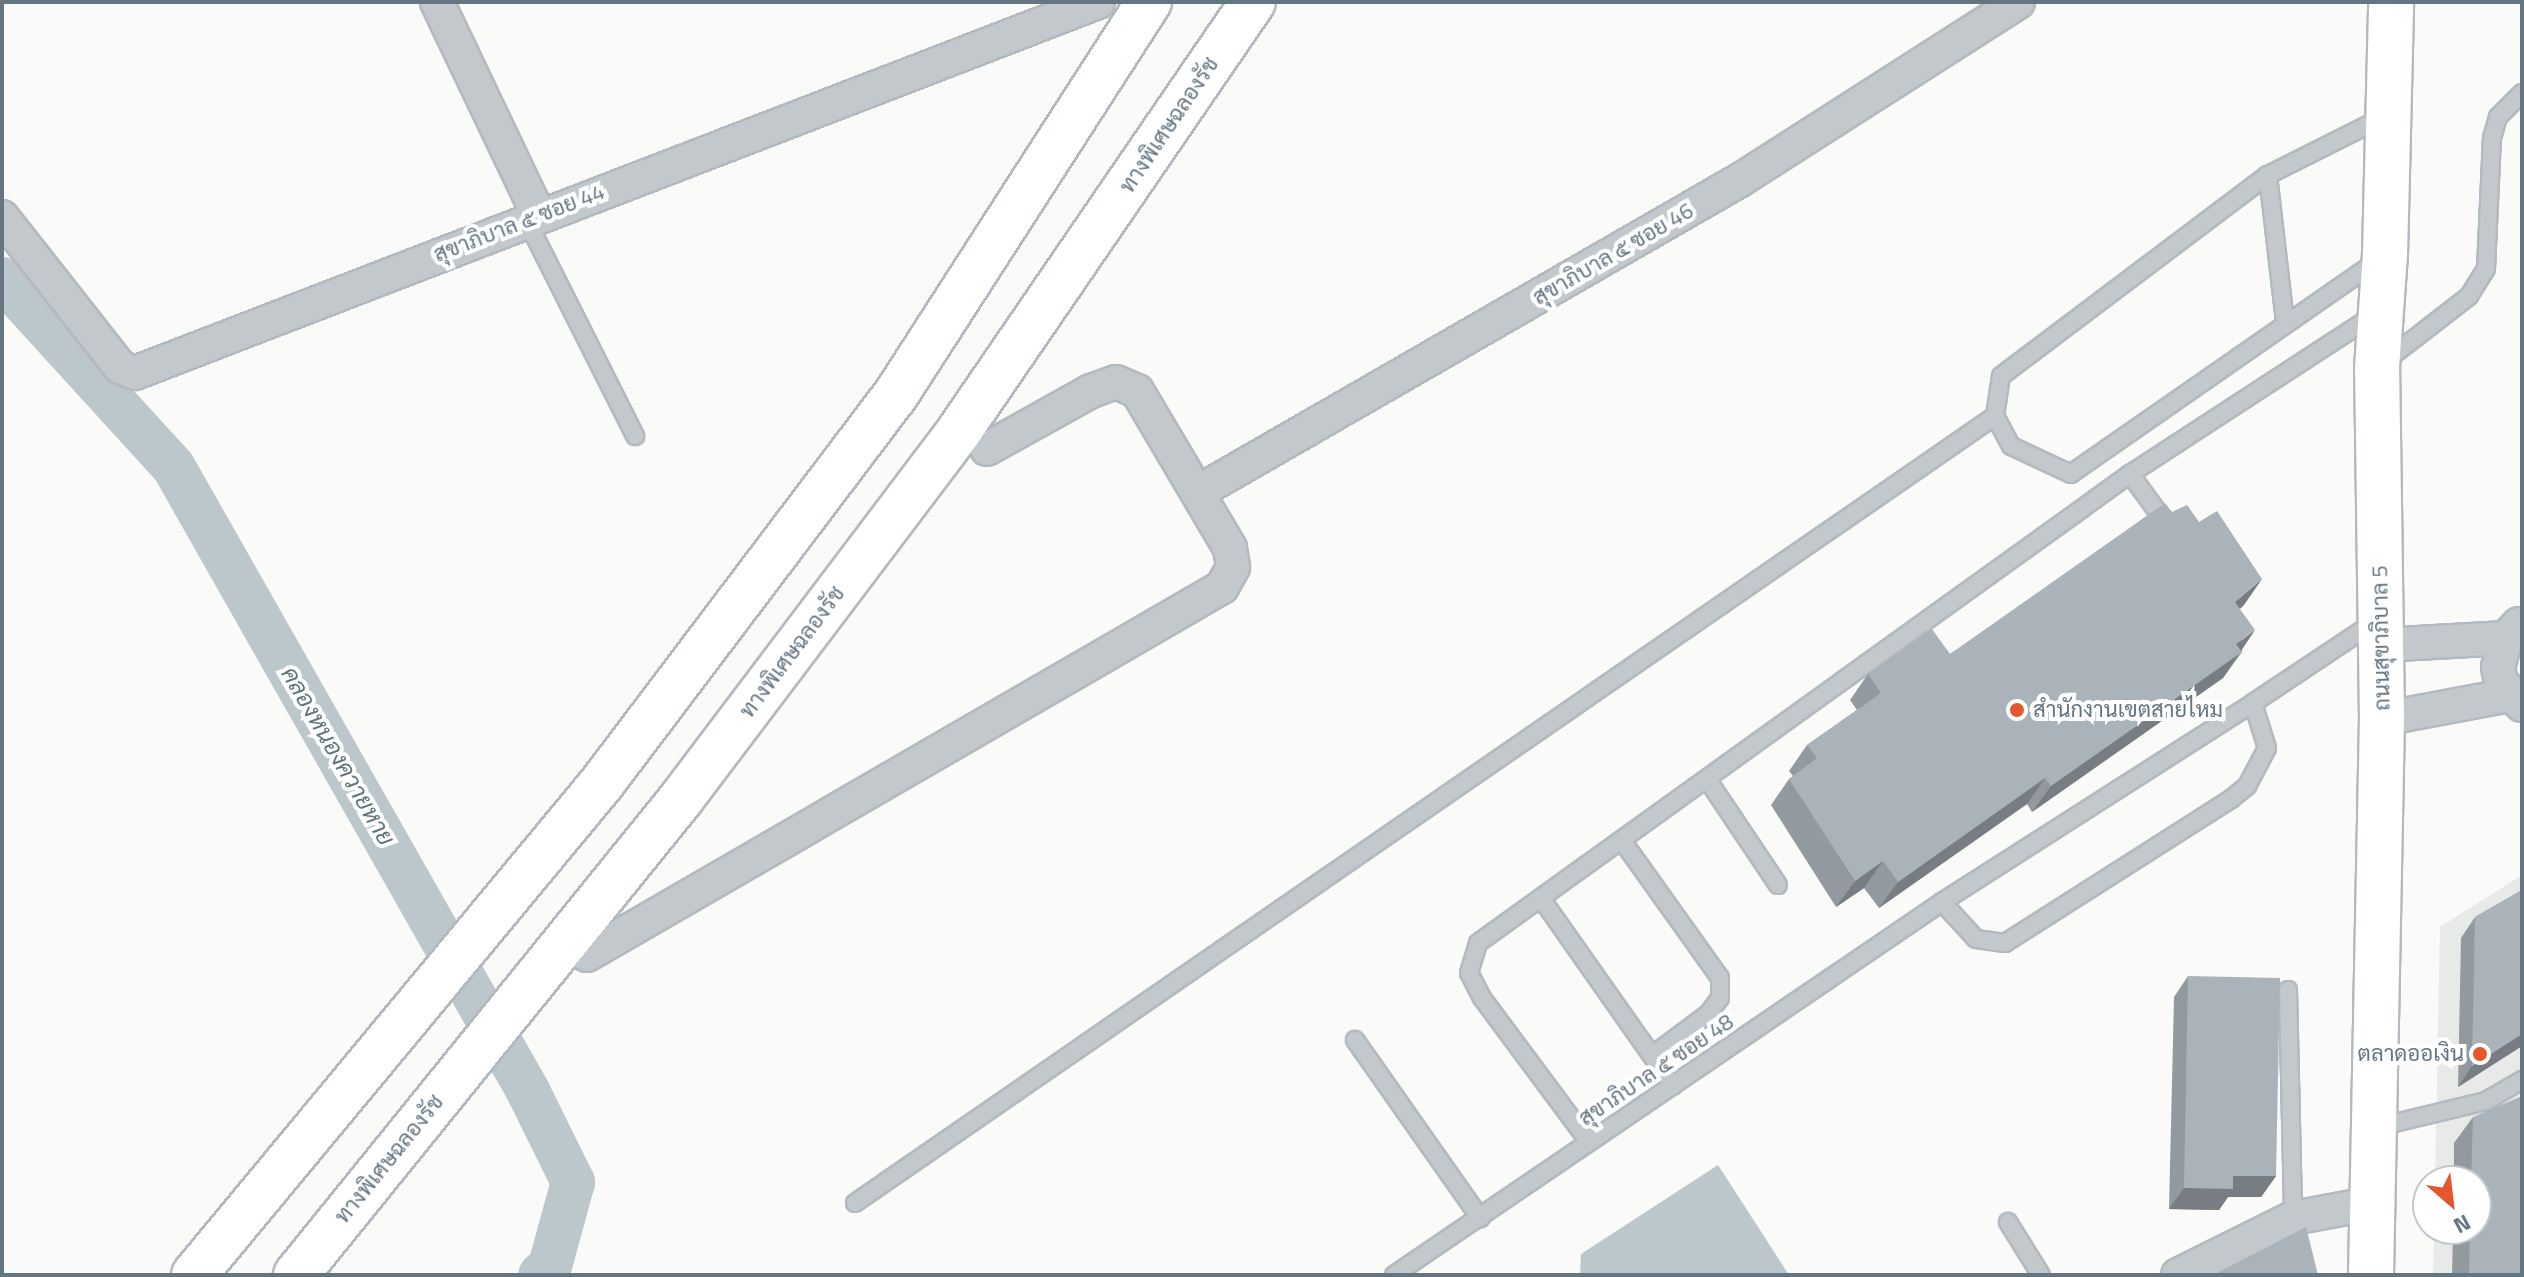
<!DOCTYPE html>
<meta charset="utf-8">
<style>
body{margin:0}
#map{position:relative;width:2524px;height:1277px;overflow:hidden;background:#fafaf8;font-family:"Titillium Web",Sarabun,sans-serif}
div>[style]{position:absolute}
.built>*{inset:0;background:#e8e9e9}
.water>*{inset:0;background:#bbc7cb}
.canal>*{height:44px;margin:-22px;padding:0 22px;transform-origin:22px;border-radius:22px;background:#bbc7cb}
.roads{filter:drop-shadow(2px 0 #b3babf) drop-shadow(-2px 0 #b3babf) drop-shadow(0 2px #b3babf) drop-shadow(0 -2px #b3babf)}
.lane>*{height:16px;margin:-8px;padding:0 8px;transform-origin:8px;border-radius:8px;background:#c3c8cc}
.street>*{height:32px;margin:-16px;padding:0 16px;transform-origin:16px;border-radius:16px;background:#c3c8cc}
.secondary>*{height:44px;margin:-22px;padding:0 22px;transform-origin:22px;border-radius:22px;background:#fff}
.highway>*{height:44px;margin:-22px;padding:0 22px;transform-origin:22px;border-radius:22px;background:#fff}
.wall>*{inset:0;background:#929a9f}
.shaded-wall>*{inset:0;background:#777d82}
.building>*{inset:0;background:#aab3b9}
.dots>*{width:22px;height:22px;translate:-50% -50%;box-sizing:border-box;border:4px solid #fff;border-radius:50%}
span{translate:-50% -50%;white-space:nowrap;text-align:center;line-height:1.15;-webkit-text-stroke:8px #fff;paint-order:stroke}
.street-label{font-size:22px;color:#657683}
.poi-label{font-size:22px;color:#657683}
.left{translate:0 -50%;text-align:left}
.right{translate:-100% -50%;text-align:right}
.water-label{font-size:24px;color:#60757c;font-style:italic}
.frame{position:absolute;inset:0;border:4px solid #657683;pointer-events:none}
.north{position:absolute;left:2412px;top:1165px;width:80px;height:80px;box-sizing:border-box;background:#fff;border:2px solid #c1c8cd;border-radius:50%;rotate:152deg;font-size:22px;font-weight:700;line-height:32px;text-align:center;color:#657683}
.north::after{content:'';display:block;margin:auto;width:28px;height:36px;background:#e4572e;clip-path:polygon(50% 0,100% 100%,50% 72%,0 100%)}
</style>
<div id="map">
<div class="built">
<div style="clip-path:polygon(2522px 875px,2522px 1275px,2433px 1275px,2434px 1229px,2476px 1229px,2476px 1181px,2435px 1181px,2440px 927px)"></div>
</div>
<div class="water">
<div style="clip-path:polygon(1718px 1165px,1789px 1275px,1580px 1275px,1581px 1254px)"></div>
</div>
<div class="canal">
<div style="left:2px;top:279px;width:253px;rotate:47.6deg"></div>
<div style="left:173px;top:466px;width:719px;rotate:60.4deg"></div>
<div style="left:528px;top:1091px;width:102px;rotate:63.7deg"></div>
<div style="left:573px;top:1182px;width:87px;rotate:105.3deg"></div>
<div style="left:550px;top:1266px;width:13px;rotate:138deg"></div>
</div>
<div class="roads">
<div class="lane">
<div style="left:2268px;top:175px;width:147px;rotate:83.4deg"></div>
<div style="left:526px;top:219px;width:243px;rotate:63.3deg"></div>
<div style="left:2377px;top:261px;width:373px;rotate:145.2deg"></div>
<div style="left:2071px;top:474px;width:66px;rotate:-155deg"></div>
<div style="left:2011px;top:446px;width:34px;rotate:-118deg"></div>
<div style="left:1995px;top:416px;width:40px;rotate:-81.5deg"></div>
<div style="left:2001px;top:376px;width:334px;rotate:-37deg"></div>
<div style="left:2268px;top:175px;width:130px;rotate:-26.6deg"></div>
<div style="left:2384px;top:362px;width:108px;rotate:-37.8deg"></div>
<div style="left:2469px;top:296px;width:32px;rotate:-58deg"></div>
<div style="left:2486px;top:269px;width:131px;rotate:-87.4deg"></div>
<div style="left:2492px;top:138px;width:22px;rotate:-74deg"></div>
<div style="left:2498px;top:117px;width:34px;rotate:-45deg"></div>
<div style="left:2130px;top:474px;width:46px;rotate:53.9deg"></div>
<div style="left:1709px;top:782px;width:124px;rotate:56.2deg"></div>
<div style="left:1623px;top:842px;width:167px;rotate:54.5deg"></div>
<div style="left:1720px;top:978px;width:20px;rotate:90deg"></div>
<div style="left:1720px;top:998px;width:20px;rotate:127deg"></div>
<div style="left:1708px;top:1014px;width:69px;rotate:143.3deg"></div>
<div style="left:1543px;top:901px;width:226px;rotate:54.9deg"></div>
<div style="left:1942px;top:902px;width:50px;rotate:47.4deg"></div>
<div style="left:1976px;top:939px;width:29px;rotate:8deg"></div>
<div style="left:2005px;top:943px;width:268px;rotate:-32.5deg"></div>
<div style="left:2231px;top:799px;width:21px;rotate:-39deg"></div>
<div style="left:2247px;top:786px;width:43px;rotate:-62.2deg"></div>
<div style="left:2267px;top:748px;width:47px;rotate:-107.3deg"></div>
<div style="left:2253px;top:703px;width:148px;rotate:-33.7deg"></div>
<div style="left:2288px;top:990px;width:228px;rotate:88.7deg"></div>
<div style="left:1355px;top:1040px;width:218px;rotate:54.9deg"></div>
<div style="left:2378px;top:1127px;width:111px;rotate:-13.5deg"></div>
<div style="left:2486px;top:1101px;width:42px;rotate:-30.3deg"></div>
<div style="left:1589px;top:1142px;width:179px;rotate:-126.6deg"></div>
<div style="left:1482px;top:998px;width:28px;rotate:-117deg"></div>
<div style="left:1469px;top:973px;width:31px;rotate:-73deg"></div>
<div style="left:1478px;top:943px;width:803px;rotate:-35.73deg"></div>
<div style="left:2130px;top:474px;width:293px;rotate:-33.1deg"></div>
<div style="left:855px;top:1203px;width:1385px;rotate:-34.62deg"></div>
<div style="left:2008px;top:1222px;width:62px;rotate:58.1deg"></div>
<div style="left:1394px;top:1275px;width:663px;rotate:-34.24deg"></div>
<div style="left:1942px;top:902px;width:369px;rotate:-32.6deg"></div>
</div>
<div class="street">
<div style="left:437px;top:2px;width:235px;rotate:64.5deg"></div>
<div style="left:2px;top:217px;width:191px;rotate:51.8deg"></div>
<div style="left:120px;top:367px;width:16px;rotate:22deg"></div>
<div style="left:135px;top:373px;width:1032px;rotate:-21.07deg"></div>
<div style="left:1200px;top:491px;width:623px;rotate:-29.94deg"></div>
<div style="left:1740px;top:180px;width:330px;rotate:-32.6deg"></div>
<div style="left:2519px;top:624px;width:19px;rotate:133deg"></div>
<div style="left:2506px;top:638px;width:30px;rotate:105deg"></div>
<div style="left:2498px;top:667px;width:15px;rotate:79deg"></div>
<div style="left:2501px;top:682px;width:31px;rotate:48deg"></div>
<div style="left:2381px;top:645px;width:125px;rotate:-3.2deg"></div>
<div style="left:2382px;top:719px;width:130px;rotate:-10.6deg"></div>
<div style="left:587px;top:955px;width:734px;rotate:-30.09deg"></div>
<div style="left:1222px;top:587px;width:23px;rotate:-61deg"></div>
<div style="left:1233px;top:567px;width:19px;rotate:-99deg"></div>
<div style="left:1230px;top:548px;width:182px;rotate:-120.6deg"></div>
<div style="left:1137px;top:391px;width:23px;rotate:-157deg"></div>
<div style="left:1116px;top:382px;width:27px;rotate:160deg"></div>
<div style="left:1091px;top:391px;width:119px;rotate:150.9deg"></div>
<div style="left:2178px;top:1275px;width:128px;rotate:-26.4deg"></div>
<div style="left:2293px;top:1218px;width:82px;rotate:-10.5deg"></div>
</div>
<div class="secondary">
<div style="left:2371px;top:1275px;width:556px;rotate:-88.87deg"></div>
<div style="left:2382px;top:719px;width:351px;rotate:-90.8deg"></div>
<div style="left:2377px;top:368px;width:113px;rotate:-86deg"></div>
<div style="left:2385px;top:255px;width:253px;rotate:-88.6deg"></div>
</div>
<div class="highway">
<div style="left:194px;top:1275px;width:639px;rotate:-50.33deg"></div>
<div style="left:602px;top:783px;width:485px;rotate:-52.9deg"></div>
<div style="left:895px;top:396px;width:469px;rotate:-57.2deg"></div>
<div style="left:296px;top:1275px;width:612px;rotate:-51.03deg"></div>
<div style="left:681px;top:799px;width:461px;rotate:-52.9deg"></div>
<div style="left:959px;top:431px;width:520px;rotate:-55.58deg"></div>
</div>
</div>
<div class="wall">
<div style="clip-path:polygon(2172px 512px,2244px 605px,2240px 609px,2242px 652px,2223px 678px,2032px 812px,2027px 804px,1879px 908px,1864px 888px,1836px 907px,1771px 805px,1789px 779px,1793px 776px,1789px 771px,1807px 745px,1857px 710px,1850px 700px,1868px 674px,1950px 654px)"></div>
<div style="clip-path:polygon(2522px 890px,2522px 1046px,2458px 1087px,2461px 938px,2475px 917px)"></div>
<div style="clip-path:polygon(2188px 976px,2276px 1176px,2261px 1197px,2228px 1197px,2219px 1210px,2169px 1209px,2174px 997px)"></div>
<div style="clip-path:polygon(2473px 1117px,2522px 1275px,2452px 1275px,2453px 1229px,2476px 1229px,2476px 1181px,2454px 1181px,2454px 1143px)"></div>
</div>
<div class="shaded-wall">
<div style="clip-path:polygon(2262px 579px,2244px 605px,2216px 629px,2235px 602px)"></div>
<div style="clip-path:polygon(2255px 630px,2223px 678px,2032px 812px,2051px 786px)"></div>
<div style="clip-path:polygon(2045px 778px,2027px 804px,1879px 908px,1898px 882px)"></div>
<div style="clip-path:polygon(1883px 861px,1864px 888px,1836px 907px,1855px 881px)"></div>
<div style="clip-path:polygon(2522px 1034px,2522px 1046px,2458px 1087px,2472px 1066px)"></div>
<div style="clip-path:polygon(2233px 1176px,2276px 1176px,2261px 1197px,2228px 1197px,2219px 1210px,2169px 1209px,2184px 1188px)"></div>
</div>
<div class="building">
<div style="clip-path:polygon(2165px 503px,2172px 512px,2187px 505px,2199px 522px,2217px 511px,2262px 579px,2235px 602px,2255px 630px,2236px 644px,2242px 652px,2051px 786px,2045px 778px,1898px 882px,1883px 861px,1855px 881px,1789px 779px,1817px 758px,1807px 745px,1881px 693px,1868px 674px,1932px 629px,1950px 654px)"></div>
<div style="clip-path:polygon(2522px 890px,2522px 1034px,2472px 1066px,2475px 917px)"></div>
<div style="clip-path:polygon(2188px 976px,2280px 978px,2276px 1176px,2233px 1176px,2233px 1189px,2184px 1188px)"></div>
<div style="clip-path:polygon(2522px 1096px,2522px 1275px,2469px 1275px,2470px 1229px,2476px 1229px,2476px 1181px,2471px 1181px,2473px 1117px)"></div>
<div style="clip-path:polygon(2306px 1227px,2318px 1275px,2213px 1275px)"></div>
</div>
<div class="dots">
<div style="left:2017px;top:710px;background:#e4572e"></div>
<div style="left:2480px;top:1054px;background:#e4572e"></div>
</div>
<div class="street-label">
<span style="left:1169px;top:125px;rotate:-56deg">ทางพิเศษฉลองรัช</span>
<span style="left:519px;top:223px;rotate:-21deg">สุขาภิบาล ๕ ซอย 44</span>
<span style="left:1613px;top:254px;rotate:-30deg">สุขาภิบาล ๕ ซอย 46</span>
<span style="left:2381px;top:638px;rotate:-91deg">ถนนสุขาภิบาล 5</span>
<span style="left:792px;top:652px;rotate:-53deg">ทางพิเศษฉลองรัช</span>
<span style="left:1656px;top:1070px;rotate:-34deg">สุขาภิบาล ๕ ซอย 48</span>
<span style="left:389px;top:1159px;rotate:-51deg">ทางพิเศษฉลองรัช</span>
</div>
<div class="poi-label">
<span class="left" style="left:2033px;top:710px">สำนักงานเขตสายไหม</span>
<span class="right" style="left:2464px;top:1054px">ตลาดออเงิน</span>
</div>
<div class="water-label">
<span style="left:338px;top:756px;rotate:60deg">คลองหนองควายหาย</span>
</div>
<div class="frame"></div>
<div class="north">N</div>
</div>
